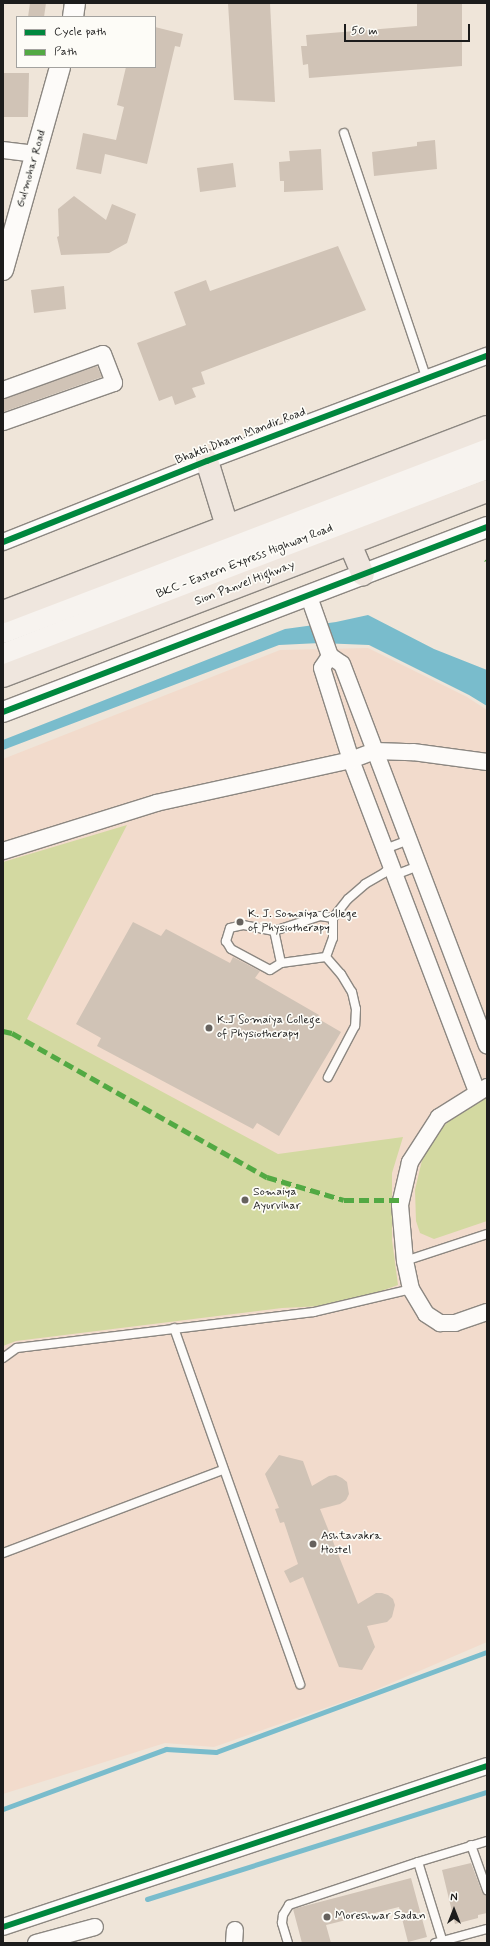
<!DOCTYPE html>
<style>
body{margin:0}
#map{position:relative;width:490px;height:1946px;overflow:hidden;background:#efe5d9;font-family:Mynerve,sans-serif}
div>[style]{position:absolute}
.built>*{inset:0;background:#f2dbcc}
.green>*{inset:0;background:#d3d9a1}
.water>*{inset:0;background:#79bccc}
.stream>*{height:5px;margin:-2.5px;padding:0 2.5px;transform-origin:2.5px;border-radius:2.5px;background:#79bccc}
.building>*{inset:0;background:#d0c3b6}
.roads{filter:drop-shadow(1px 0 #8c8781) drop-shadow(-1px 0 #8c8781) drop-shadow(0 1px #8c8781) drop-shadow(0 -1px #8c8781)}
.service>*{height:8px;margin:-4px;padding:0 4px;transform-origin:4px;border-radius:4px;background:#fdfbf9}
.minor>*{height:16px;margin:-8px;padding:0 8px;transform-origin:8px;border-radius:8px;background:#fdfbf9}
.tertiary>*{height:20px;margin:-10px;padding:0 10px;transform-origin:10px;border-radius:10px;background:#fdfbf9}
.secondary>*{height:22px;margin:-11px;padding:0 11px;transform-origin:11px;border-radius:11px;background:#f7f3ef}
.trunk>*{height:22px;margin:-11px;padding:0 11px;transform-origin:11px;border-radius:11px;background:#efe6de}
.quiet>*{height:5px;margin-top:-2.5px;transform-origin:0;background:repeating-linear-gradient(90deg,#52a943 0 10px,transparent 0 15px)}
.cycleway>*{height:6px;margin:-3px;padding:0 3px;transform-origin:3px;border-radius:3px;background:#00873e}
.dots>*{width:11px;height:11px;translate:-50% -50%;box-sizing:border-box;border:2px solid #fdfcf7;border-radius:50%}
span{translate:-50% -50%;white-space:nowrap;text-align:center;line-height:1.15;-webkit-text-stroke:3.5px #fdfcf7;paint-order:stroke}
.street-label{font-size:12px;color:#1c1c1c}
.poi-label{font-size:12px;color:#1c1c1c}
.left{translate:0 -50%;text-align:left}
.frame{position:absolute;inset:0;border:4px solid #1c1c1c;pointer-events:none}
.legend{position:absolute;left:16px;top:16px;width:140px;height:52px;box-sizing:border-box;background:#fdfcf7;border:1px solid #a3a29f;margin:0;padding:5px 7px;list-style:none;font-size:12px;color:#1c1c1c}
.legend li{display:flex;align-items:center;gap:8px;height:20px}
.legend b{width:20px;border:1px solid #a3a29f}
.north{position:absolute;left:434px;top:1890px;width:40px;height:40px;-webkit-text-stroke:3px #fdfcf7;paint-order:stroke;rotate:0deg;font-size:11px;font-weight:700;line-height:16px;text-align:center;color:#1c1c1c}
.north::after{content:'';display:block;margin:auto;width:14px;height:18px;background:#1c1c1c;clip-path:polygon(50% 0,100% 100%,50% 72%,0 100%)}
.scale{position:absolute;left:344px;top:24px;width:126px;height:18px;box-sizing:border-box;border:2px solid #1c1c1c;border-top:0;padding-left:5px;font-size:12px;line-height:14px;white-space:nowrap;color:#1c1c1c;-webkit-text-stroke:3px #fdfcf7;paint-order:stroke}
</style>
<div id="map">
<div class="built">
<div style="clip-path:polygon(368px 648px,467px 697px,487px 710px,487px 1642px,368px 1693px,214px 1747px,165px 1743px,3px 1794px,3px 759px,280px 650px)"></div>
</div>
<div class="green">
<div style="clip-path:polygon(127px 825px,27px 1019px,278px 1154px,403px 1137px,392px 1173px,392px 1240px,398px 1285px,342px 1305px,282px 1308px,16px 1341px,3px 1346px,3px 862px)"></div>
<div style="clip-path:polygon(487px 1095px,487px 1221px,434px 1239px,420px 1233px,416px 1221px,415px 1190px,422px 1160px,437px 1133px,459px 1111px)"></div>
</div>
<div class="water">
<div style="clip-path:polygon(368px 615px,434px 649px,487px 670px,487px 706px,469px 695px,369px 645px,320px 643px,279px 645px,3px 750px,3px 740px,285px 629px,336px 622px)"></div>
</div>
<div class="stream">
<div style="left:3px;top:1809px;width:174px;rotate:-20.2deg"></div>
<div style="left:166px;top:1749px;width:50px;rotate:3.4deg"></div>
<div style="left:216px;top:1752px;width:289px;rotate:-20.3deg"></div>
<div style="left:147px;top:1899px;width:356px;rotate:-17.5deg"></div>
</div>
<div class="building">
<div style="clip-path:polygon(30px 3px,46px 3px,44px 17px,28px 17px)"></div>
<div style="clip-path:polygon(228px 3px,270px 3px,275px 102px,234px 100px)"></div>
<div style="clip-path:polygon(417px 3px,462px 3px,462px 66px,309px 78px,308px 64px,303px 65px,301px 46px,307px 46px,306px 35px,417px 26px)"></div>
<div style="clip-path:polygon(155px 27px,183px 34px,180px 47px,175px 46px,147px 164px,105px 154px,101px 174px,76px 169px,83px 133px,116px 140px,124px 107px,117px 105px,126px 67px,155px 67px)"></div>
<div style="clip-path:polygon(3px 73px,29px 73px,28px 117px,3px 117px)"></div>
<div style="clip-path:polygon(435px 140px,437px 169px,374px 176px,372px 152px,417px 146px,417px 142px)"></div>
<div style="clip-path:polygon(321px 149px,323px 190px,284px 192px,284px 181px,280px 181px,279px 162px,290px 161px,289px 151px)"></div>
<div style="clip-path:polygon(233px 163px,236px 187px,200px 192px,197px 168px)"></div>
<div style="clip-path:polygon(74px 196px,106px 220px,112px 204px,136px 214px,127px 243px,109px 253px,61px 255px,57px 237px,59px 236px,58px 209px)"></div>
<div style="clip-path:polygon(338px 246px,366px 310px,201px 372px,205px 384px,192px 388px,196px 397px,175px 405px,172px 396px,159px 401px,137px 343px,186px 325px,174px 292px,206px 280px,210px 291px)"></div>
<div style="clip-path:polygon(64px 286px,66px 309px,34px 313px,31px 290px)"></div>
<div style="clip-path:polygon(97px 366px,102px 377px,3px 412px,3px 399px)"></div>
<div style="clip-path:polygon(133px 922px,161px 936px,166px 929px,230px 963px,233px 957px,260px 971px,255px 978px,319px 1015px,317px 1018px,341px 1032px,279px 1136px,257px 1123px,253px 1129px,97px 1046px,101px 1038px,76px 1024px)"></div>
<div style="clip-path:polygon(279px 1455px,303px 1461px,312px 1486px,329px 1476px,336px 1475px,342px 1478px,347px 1482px,349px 1494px,346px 1500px,340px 1504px,320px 1509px,358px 1604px,376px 1593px,382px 1593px,388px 1595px,393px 1599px,395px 1605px,392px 1617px,387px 1622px,367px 1626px,375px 1647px,362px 1670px,339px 1667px,303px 1577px,290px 1583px,284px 1571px,298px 1564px,284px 1522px,280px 1523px,275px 1509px,279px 1508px,265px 1474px)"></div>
<div style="clip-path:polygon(471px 1863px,482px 1892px,487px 1895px,487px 1913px,478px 1915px,478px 1918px,455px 1924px,442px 1870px)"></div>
<div style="clip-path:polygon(411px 1878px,427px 1937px,408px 1942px,399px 1907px,326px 1925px,331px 1943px,302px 1943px,293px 1909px)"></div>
</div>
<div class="roads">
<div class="service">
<div style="left:344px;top:133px;width:260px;rotate:71.4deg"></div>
<div style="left:385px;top:849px;width:26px;rotate:-21deg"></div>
<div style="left:395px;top:875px;width:25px;rotate:-21deg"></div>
<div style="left:274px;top:931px;width:32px;rotate:-169deg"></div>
<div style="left:243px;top:925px;width:13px;rotate:167deg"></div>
<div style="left:230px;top:928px;width:14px;rotate:107deg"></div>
<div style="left:226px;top:941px;width:9px;rotate:58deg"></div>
<div style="left:231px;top:949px;width:44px;rotate:28.3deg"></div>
<div style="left:270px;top:970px;width:13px;rotate:-32deg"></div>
<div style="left:281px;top:963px;width:45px;rotate:-7.6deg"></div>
<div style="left:326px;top:957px;width:20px;rotate:-70deg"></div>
<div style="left:333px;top:938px;width:20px;rotate:-90deg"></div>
<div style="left:333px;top:918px;width:24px;rotate:-52deg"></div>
<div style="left:348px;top:899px;width:23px;rotate:-41deg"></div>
<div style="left:365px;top:884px;width:22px;rotate:-30deg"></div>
<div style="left:384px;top:873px;width:10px;rotate:-45deg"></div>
<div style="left:326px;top:957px;width:23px;rotate:49deg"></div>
<div style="left:341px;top:974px;width:21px;rotate:59deg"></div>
<div style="left:352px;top:992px;width:17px;rotate:77deg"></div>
<div style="left:356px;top:1009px;width:17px;rotate:93deg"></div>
<div style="left:355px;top:1026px;width:58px;rotate:117.9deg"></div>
<div style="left:281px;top:963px;width:33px;rotate:-102deg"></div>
<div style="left:274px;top:931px;width:48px;rotate:-18.1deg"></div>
<div style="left:320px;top:916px;width:13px;rotate:9deg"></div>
<div style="left:405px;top:1261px;width:86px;rotate:-18.2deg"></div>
<div style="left:174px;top:1328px;width:378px;rotate:70.5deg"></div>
<div style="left:3px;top:1358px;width:17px;rotate:-36deg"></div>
<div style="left:17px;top:1348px;width:299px;rotate:-6.9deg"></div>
<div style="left:314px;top:1312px;width:100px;rotate:-13.3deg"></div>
<div style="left:3px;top:1553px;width:235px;rotate:-20.7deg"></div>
<div style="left:471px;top:1845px;width:48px;rotate:70.4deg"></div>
<div style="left:418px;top:1862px;width:85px;rotate:72.8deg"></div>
<div style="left:288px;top:1943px;width:21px;rotate:-107deg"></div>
<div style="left:282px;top:1923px;width:8px;rotate:-83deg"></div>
<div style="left:283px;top:1915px;width:12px;rotate:-59deg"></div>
<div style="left:289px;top:1905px;width:136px;rotate:-18.4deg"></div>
<div style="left:418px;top:1862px;width:72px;rotate:-16.9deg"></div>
<div style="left:435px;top:1943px;width:54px;rotate:-15.1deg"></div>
</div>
<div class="minor">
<div style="left:3px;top:150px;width:33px;rotate:7deg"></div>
<div style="left:3px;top:390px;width:106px;rotate:-19.8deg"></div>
<div style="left:103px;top:354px;width:31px;rotate:69deg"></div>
<div style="left:114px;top:383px;width:118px;rotate:160.6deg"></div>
<div style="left:3px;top:542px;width:219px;rotate:-21.7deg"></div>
<div style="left:207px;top:461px;width:299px;rotate:-20.6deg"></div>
<div style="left:308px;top:594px;width:66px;rotate:70.5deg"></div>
<div style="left:330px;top:656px;width:14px;rotate:34deg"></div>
<div style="left:342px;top:664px;width:408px;rotate:69.2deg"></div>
<div style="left:330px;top:656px;width:14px;rotate:124deg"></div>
<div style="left:322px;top:668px;width:96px;rotate:72.5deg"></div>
<div style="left:351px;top:760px;width:354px;rotate:69.2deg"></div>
<div style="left:3px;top:851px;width:160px;rotate:-17.4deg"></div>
<div style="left:156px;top:803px;width:200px;rotate:-12.4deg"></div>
<div style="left:351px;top:760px;width:26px;rotate:-21deg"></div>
<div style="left:375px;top:751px;width:38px;rotate:2deg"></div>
<div style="left:413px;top:752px;width:75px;rotate:7.7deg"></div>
<div style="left:487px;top:1087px;width:57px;rotate:148deg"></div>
<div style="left:439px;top:1117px;width:54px;rotate:122.8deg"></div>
<div style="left:410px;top:1162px;width:44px;rotate:103.1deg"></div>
<div style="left:400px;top:1205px;width:56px;rotate:84.9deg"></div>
<div style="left:405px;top:1261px;width:29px;rotate:78deg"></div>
<div style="left:411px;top:1289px;width:29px;rotate:59deg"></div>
<div style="left:426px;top:1314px;width:17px;rotate:33deg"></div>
<div style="left:440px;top:1323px;width:15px"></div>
<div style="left:455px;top:1323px;width:34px;rotate:-19deg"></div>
<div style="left:3px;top:1927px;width:510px;rotate:-18.4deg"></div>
<div style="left:36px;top:1943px;width:61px;rotate:-15.2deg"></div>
<div style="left:234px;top:1943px;width:13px;rotate:-86deg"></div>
</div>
<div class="tertiary">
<div style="left:73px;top:17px;width:14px;rotate:-82deg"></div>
<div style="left:3px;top:270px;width:211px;rotate:-74.3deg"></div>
<div style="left:3px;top:712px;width:518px;rotate:-20.92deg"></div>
</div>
<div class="secondary">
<div style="left:3px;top:632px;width:518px;rotate:-20.82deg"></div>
<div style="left:3px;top:655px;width:519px;rotate:-21.12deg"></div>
</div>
<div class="trunk">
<div style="left:207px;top:461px;width:68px;rotate:72.9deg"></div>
<div style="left:350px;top:544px;width:33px;rotate:67deg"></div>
<div style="left:3px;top:612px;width:518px;rotate:-20.92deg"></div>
<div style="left:3px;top:676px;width:518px;rotate:-20.92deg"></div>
</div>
</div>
<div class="quiet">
<div style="left:486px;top:559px;width:1px;rotate:45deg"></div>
<div style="left:3px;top:1031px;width:9px;rotate:13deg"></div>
<div style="left:12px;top:1033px;width:293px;rotate:29.5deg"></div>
<div style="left:267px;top:1177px;width:80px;rotate:16.6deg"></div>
<div style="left:344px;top:1200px;width:57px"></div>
</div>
<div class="cycleway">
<div style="left:3px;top:542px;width:219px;rotate:-21.7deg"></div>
<div style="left:207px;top:461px;width:299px;rotate:-20.6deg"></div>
<div style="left:3px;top:712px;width:518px;rotate:-20.92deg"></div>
<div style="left:3px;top:1927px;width:510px;rotate:-18.4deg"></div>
</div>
<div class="dots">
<div style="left:240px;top:922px;background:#66625e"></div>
<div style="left:209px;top:1028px;background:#66625e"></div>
<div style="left:245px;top:1200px;background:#66625e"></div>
<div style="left:313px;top:1544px;background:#66625e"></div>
<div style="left:327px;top:1917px;background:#66625e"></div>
</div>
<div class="street-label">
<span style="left:32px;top:169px;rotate:-74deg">Gulmohar Road</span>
<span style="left:241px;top:437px;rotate:-21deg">Bhakti Dham Mandir Road</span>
<span style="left:245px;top:562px;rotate:-21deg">BKC - Eastern Express Highway Road</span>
<span style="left:245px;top:584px;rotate:-21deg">Sion Panvel Highway</span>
</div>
<div class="poi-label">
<span class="left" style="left:248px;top:922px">K. J. Somaiya College<br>of Physiotherapy</span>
<span class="left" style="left:217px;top:1028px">K.J Somaiya College<br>of Physiotherapy</span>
<span class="left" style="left:253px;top:1200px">Somaiya<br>Ayurvihar</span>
<span class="left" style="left:321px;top:1544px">Ashtavakra<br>Hostel</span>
<span class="left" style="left:335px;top:1917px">Moreshwar Sadan</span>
</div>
<div class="frame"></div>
<ul class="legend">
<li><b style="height:5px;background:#00873e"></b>Cycle path</li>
<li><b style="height:5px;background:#52a943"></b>Path</li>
</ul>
<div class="north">N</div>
<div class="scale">50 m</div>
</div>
